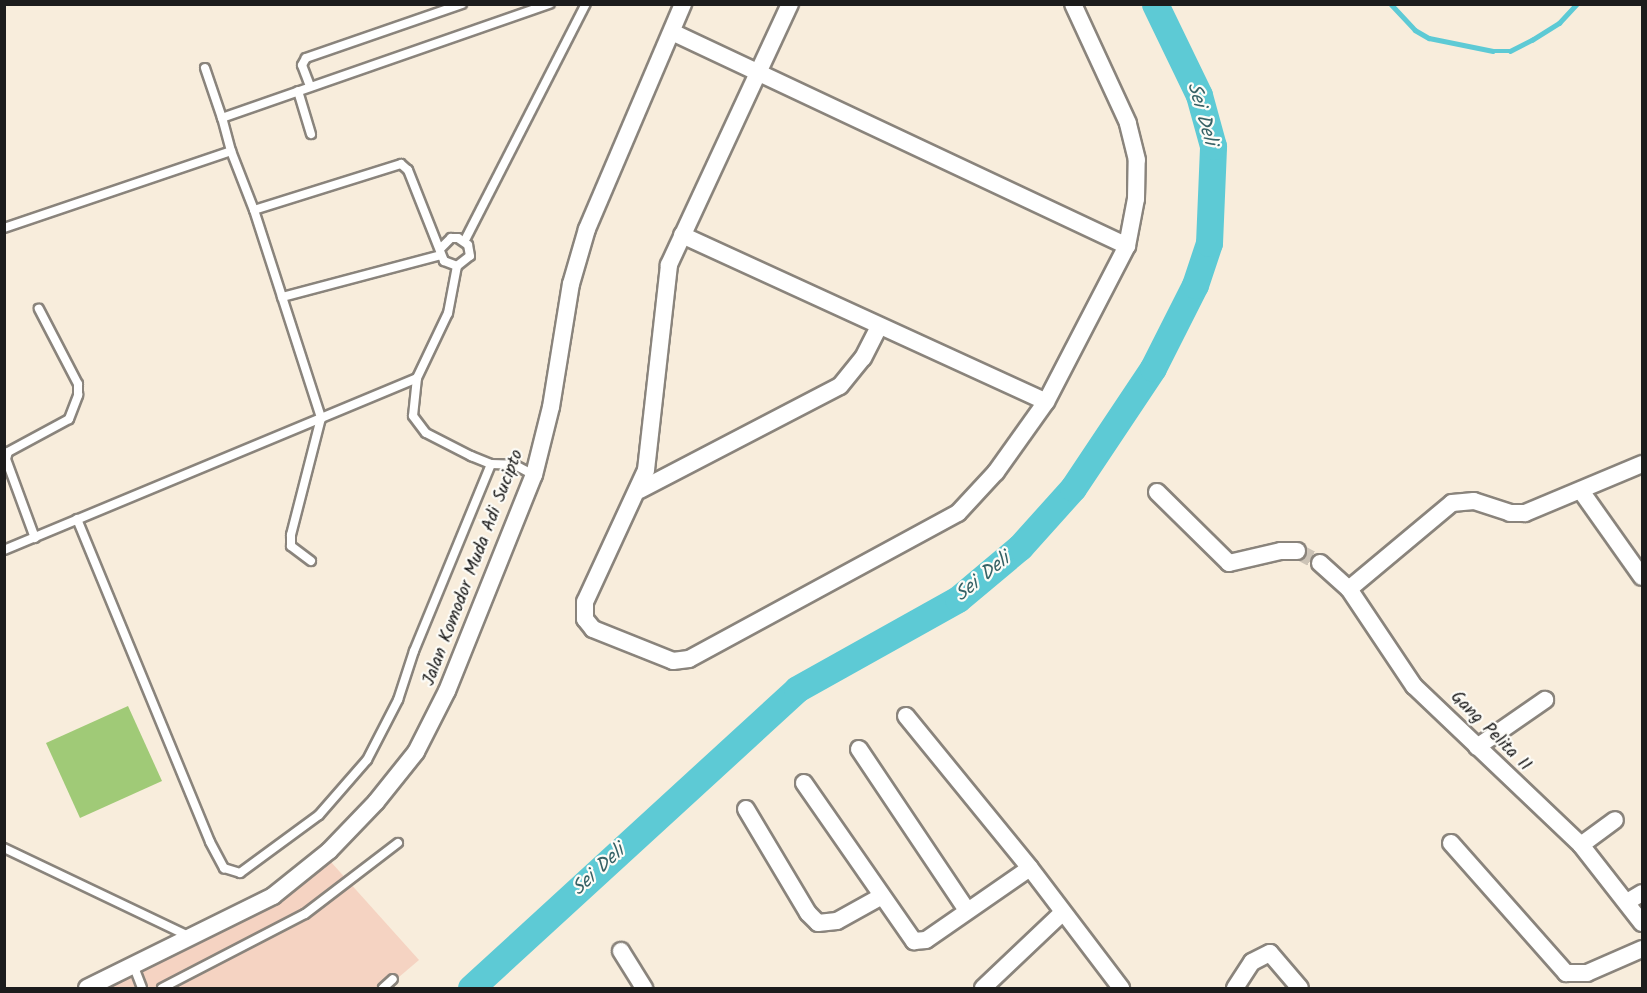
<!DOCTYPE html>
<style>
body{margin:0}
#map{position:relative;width:1647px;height:993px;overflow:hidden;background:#f8eddc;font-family:Kalam,sans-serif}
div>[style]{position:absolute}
.built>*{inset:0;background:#f5d3c2}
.green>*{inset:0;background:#a0ca77}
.stream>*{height:4.5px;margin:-2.25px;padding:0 2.25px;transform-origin:2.25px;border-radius:2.25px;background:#5dcad5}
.river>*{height:27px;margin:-13.5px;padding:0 13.5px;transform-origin:13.5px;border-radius:13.5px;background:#5dcad5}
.street-tunnel>*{height:16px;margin-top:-8px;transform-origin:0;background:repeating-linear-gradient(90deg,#ccc3b6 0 16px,transparent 0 24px)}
.roads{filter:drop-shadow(2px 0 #8a847c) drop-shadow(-2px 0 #8a847c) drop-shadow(0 2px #8a847c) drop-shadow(0 -2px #8a847c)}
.lane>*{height:8px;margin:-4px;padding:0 4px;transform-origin:4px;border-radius:4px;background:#fff}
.street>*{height:16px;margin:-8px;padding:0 8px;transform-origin:8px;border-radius:8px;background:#fff}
span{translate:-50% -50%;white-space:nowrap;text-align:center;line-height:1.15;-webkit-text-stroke:4.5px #fdfcf7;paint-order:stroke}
.street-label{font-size:18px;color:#1c1c1c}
.water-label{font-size:20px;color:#366266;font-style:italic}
.frame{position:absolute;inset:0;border:6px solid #1c1c1c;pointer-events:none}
</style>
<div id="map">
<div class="built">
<div style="clip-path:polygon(331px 862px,419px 960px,386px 988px,108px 988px)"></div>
</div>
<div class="green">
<div style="clip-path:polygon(128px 706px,162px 781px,80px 818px,46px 743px)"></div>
</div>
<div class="stream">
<div style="left:1391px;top:4px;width:35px;rotate:47deg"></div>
<div style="left:1415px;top:30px;width:16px;rotate:30deg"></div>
<div style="left:1429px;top:38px;width:65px;rotate:11.5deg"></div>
<div style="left:1493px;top:51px;width:17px"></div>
<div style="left:1510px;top:51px;width:25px;rotate:-27deg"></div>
<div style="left:1532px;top:40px;width:32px;rotate:-32deg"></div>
<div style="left:1559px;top:23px;width:26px;rotate:-47deg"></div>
</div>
<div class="river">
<div style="left:471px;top:988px;width:442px;rotate:-42.5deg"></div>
<div style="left:797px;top:689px;width:184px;rotate:-29.2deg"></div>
<div style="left:958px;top:599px;width:81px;rotate:-40deg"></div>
<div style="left:1020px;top:547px;width:79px;rotate:-48.1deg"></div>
<div style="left:1073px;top:488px;width:144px;rotate:-56.3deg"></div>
<div style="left:1153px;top:368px;width:93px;rotate:-63.2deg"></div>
<div style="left:1195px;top:285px;width:44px;rotate:-71.6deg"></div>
<div style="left:1209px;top:243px;width:97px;rotate:-87.6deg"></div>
<div style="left:1213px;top:146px;width:53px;rotate:-105.4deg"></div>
<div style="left:1199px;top:95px;width:101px;rotate:-115.8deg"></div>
</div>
<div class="street-tunnel">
<div style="left:1297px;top:551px;width:26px;rotate:28deg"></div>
</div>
<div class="roads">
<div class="lane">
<div style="left:205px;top:68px;width:53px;rotate:71.2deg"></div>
<div style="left:310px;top:86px;width:22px;rotate:-111deg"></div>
<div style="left:302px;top:65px;width:8px;rotate:-60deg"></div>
<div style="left:306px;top:58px;width:165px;rotate:-19.1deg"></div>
<div style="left:298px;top:91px;width:45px;rotate:73.2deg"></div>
<div style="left:231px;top:151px;width:63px;rotate:68.7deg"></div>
<div style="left:254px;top:210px;width:154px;rotate:-17.4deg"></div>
<div style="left:401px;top:164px;width:9px;rotate:41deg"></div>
<div style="left:408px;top:170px;width:98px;rotate:68.4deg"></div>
<div style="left:444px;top:261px;width:14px;rotate:21deg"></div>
<div style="left:457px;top:266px;width:16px;rotate:-38deg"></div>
<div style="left:470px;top:256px;width:11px;rotate:-100deg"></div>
<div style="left:468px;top:245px;width:12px;rotate:-145deg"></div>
<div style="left:458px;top:238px;width:7px;rotate:180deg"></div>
<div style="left:451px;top:238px;width:14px;rotate:135deg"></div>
<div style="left:254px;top:210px;width:219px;rotate:72.1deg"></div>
<div style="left:321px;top:418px;width:121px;rotate:104.4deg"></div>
<div style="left:291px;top:535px;width:11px;rotate:90deg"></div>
<div style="left:291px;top:546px;width:25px;rotate:37deg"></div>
<div style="left:4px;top:228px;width:240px;rotate:-18.7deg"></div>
<div style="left:231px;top:151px;width:34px;rotate:-105deg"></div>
<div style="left:222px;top:118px;width:347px;rotate:-19.2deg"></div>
<div style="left:465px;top:240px;width:265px;rotate:-62.9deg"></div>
<div style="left:457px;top:266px;width:48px;rotate:100.8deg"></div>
<div style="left:448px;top:313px;width:72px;rotate:115.5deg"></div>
<div style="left:417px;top:378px;width:38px;rotate:96deg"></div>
<div style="left:413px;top:416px;width:21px;rotate:53deg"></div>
<div style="left:426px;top:433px;width:51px;rotate:27.1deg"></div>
<div style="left:471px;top:456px;width:22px;rotate:22deg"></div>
<div style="left:491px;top:464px;width:24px;rotate:2deg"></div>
<div style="left:515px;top:465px;width:21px;rotate:28deg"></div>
<div style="left:282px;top:297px;width:164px;rotate:-14.8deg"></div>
<div style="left:77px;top:519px;width:349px;rotate:67.6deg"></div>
<div style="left:210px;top:842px;width:30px;rotate:62deg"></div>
<div style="left:224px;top:868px;width:17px;rotate:17deg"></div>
<div style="left:240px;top:873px;width:98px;rotate:-36.3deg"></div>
<div style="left:319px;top:815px;width:73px;rotate:-48.9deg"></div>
<div style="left:367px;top:760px;width:68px;rotate:-62.7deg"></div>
<div style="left:398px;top:700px;width:52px;rotate:-71.9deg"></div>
<div style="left:414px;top:651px;width:202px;rotate:-67.6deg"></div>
<div style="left:35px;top:538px;width:84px;rotate:-110.2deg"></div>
<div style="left:6px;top:459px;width:7px;rotate:-74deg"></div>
<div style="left:8px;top:452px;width:69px;rotate:-28.4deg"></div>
<div style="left:69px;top:419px;width:26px;rotate:-69deg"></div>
<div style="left:78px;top:395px;width:11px;rotate:-90deg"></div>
<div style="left:78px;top:384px;width:85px;rotate:-117.5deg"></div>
<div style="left:4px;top:550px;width:447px;rotate:-22.6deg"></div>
<div style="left:4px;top:848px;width:207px;rotate:25.5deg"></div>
<div style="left:134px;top:967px;width:22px;rotate:69deg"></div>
<div style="left:162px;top:988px;width:161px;rotate:-27.4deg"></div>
<div style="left:305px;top:914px;width:117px;rotate:-37.4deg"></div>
<div style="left:383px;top:988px;width:13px;rotate:-42deg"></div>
</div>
<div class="street">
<div style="left:790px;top:4px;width:288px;rotate:114.9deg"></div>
<div style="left:669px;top:265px;width:206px;rotate:96.4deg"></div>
<div style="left:646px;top:470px;width:145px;rotate:114.8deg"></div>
<div style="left:585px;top:602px;width:17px;rotate:90deg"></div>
<div style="left:585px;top:619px;width:13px;rotate:51deg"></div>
<div style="left:593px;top:629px;width:86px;rotate:21.8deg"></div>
<div style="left:673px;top:661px;width:16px;rotate:-7deg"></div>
<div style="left:689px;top:659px;width:306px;rotate:-28.5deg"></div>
<div style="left:958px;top:513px;width:56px;rotate:-47.2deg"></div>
<div style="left:996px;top:472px;width:86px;rotate:-54.5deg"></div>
<div style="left:1046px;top:402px;width:176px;rotate:-62.6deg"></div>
<div style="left:1127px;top:246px;width:48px;rotate:-79.2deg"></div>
<div style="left:1136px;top:199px;width:39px;rotate:-89deg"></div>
<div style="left:1137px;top:160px;width:38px;rotate:-104deg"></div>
<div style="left:1128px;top:123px;width:131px;rotate:-114.8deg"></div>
<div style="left:672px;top:32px;width:503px;rotate:25.19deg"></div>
<div style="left:682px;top:235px;width:400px;rotate:24.6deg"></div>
<div style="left:640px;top:490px;width:225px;rotate:-27.5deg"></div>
<div style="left:840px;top:386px;width:36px;rotate:-51deg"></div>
<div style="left:863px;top:358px;width:35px;rotate:-63deg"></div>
<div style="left:1581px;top:491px;width:105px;rotate:54.7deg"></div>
<div style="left:1157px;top:492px;width:101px;rotate:44.6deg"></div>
<div style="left:1229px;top:563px;width:53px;rotate:-13deg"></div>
<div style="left:1281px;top:551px;width:16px"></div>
<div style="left:1320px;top:563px;width:39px;rotate:42deg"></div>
<div style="left:1349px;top:589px;width:117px;rotate:56.2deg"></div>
<div style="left:1414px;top:686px;width:231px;rotate:43.6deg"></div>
<div style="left:1581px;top:845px;width:99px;rotate:52deg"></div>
<div style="left:1349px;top:589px;width:134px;rotate:-39.9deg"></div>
<div style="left:1452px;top:503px;width:22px;rotate:-5deg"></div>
<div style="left:1474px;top:501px;width:38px;rotate:18deg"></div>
<div style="left:1510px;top:513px;width:15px"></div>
<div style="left:1525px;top:513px;width:127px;rotate:-22.7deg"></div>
<div style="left:906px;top:716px;width:196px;rotate:50.8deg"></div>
<div style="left:1030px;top:868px;width:151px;rotate:52.8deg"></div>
<div style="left:1477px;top:747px;width:83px;rotate:-34.7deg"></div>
<div style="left:859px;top:749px;width:192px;rotate:56.2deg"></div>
<div style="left:804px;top:783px;width:193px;rotate:55.2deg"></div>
<div style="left:914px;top:941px;width:12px;rotate:-5deg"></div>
<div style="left:926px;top:940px;width:126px;rotate:-34.7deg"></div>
<div style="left:746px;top:809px;width:121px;rotate:59.2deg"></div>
<div style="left:808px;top:913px;width:14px;rotate:45deg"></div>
<div style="left:818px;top:923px;width:19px;rotate:-6deg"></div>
<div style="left:837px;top:921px;width:51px;rotate:-29.1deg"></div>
<div style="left:1451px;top:843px;width:174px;rotate:48.5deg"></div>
<div style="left:1566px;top:973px;width:21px"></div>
<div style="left:1587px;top:973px;width:60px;rotate:-23.6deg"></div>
<div style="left:1581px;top:845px;width:42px;rotate:-36.3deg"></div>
<div style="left:1627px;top:902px;width:17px;rotate:-31deg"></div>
<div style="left:621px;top:951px;width:44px;rotate:58.1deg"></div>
<div style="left:87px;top:988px;width:208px;rotate:-26.3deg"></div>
<div style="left:273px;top:896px;width:72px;rotate:-38.8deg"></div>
<div style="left:329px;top:851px;width:68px;rotate:-46.2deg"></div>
<div style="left:376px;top:802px;width:64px;rotate:-51.3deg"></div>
<div style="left:416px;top:752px;width:68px;rotate:-63.1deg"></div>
<div style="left:447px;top:691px;width:233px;rotate:-68.1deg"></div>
<div style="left:534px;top:475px;width:70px;rotate:-76deg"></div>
<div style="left:551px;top:407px;width:125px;rotate:-80.8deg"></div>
<div style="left:571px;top:284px;width:57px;rotate:-73.8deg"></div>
<div style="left:587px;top:229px;width:245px;rotate:-66.9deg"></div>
<div style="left:983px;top:988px;width:109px;rotate:-43.5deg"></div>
<div style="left:1235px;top:988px;width:31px;rotate:-57deg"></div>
<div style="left:1252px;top:962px;width:20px;rotate:-27deg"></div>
<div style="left:1270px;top:953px;width:46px;rotate:49.4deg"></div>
</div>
</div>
<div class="street-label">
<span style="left:474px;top:568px;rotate:-69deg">Jalan Komodor Muda Adi Sucipto</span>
<span style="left:1490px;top:732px;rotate:45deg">Gang Pelita II</span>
</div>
<div class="water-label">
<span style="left:1201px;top:114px;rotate:74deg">Sei Deli</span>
<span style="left:983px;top:578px;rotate:-39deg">Sei Deli</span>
<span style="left:599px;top:871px;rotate:-43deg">Sei Deli</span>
</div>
<div class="frame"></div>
</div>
